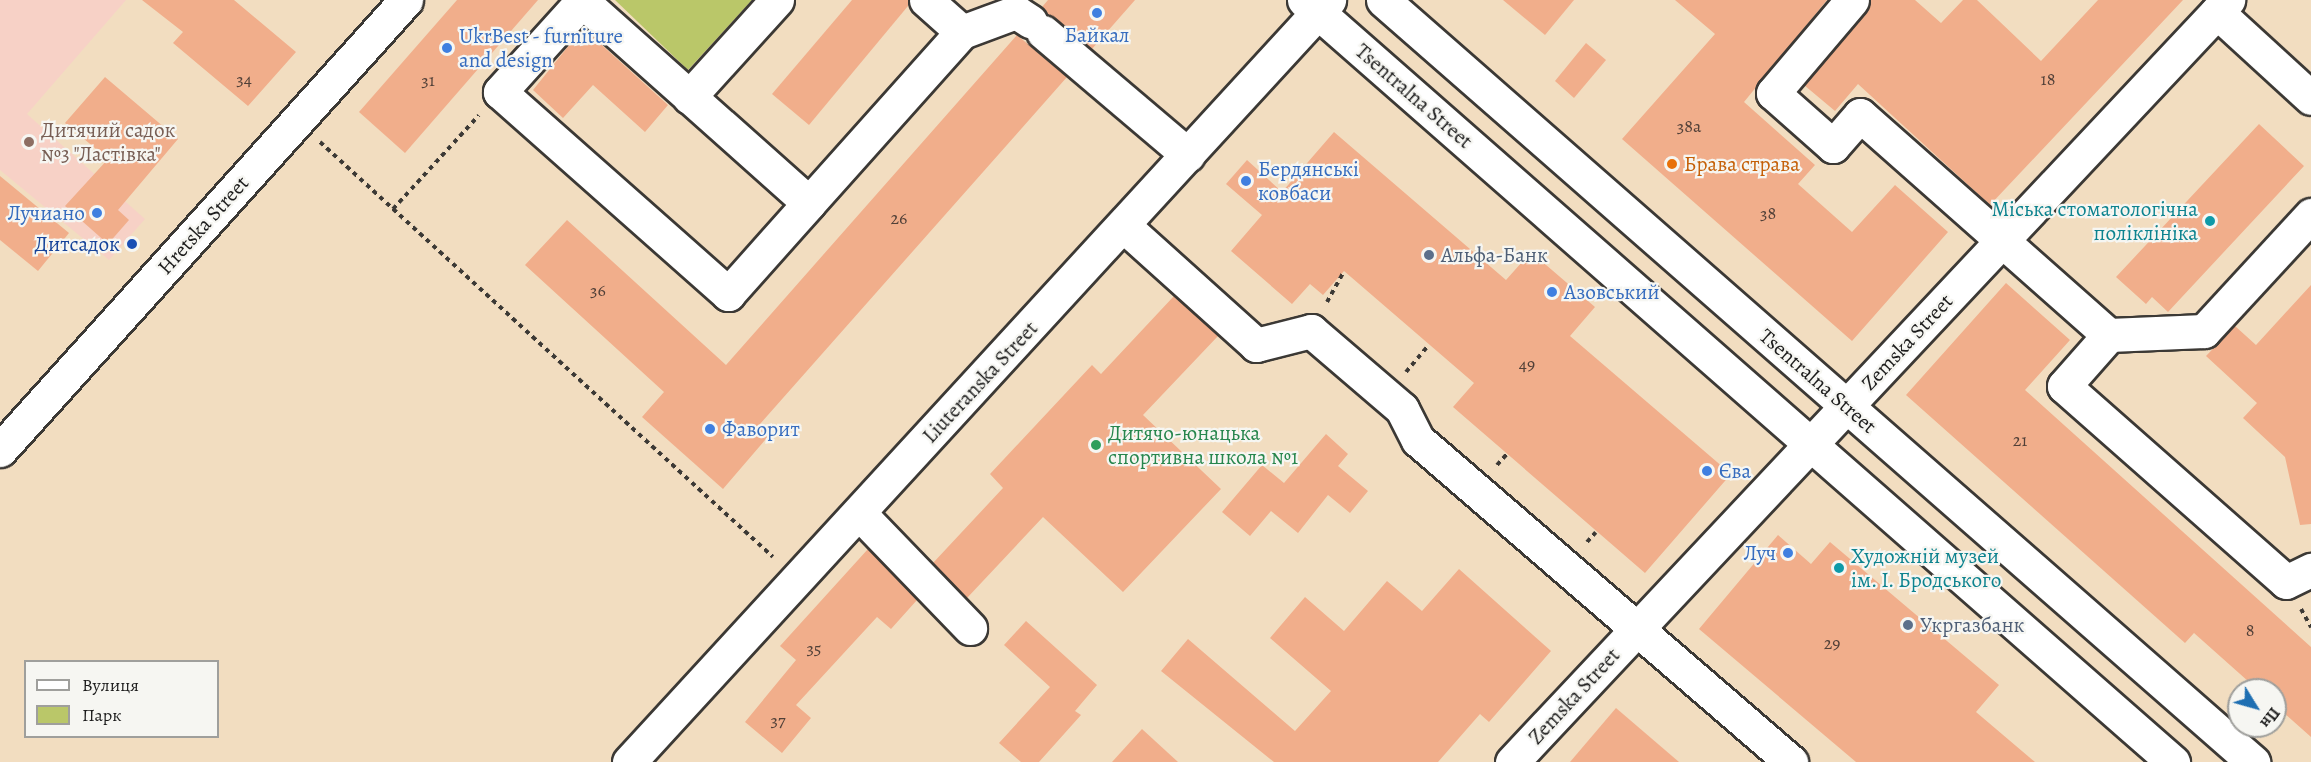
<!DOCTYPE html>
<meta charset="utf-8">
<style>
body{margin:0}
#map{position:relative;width:2311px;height:762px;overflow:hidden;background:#f2ddc0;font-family:Alegreya,serif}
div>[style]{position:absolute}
.built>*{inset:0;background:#f7d1c6}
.green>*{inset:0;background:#bac769}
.building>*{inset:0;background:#f1ae8b}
.path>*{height:4px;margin-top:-2px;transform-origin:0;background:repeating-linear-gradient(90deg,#3c3935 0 4.5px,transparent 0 9px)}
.roads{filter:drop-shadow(2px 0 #3c3935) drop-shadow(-2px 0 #3c3935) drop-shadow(0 2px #3c3935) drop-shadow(0 -2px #3c3935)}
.minor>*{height:33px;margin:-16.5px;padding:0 16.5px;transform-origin:16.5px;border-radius:16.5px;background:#fff}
.major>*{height:33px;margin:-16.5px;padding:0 16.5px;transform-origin:16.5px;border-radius:16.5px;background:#fff}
.dots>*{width:16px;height:16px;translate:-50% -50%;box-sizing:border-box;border:3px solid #f6f6f2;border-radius:50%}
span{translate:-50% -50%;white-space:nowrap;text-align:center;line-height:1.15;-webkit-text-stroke:4.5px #f6f6f2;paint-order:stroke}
.number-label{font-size:18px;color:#514038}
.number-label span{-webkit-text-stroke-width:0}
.shop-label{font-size:21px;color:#366cbe}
.left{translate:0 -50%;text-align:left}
.right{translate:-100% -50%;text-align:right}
.street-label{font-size:21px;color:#1c1c1c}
.education-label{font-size:21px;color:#785e54}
.food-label{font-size:21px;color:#c56008}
.culture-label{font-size:21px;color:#0d838f}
.transit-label{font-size:21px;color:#164399}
.service-label{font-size:21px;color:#4e5e75}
.leisure-label{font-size:21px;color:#27864d}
.legend{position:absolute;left:24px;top:660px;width:195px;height:78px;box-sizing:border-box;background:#f6f6f2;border:2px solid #9f9f9c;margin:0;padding:8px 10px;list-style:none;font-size:18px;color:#1c1c1c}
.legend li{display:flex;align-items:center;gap:12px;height:30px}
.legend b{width:30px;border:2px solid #9f9f9c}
.north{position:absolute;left:2227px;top:678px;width:60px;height:60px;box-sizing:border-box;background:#f6f6f2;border:2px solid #9f9f9c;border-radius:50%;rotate:127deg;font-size:16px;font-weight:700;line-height:24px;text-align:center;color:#1c1c1c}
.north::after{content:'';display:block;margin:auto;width:21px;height:27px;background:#1f6fb2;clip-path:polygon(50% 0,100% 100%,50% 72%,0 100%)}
</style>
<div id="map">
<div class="built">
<div style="clip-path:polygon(0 0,126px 0,27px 114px,145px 219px,109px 260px,0 170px)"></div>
</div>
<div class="green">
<div style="clip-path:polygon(615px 0,752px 0,688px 70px)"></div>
</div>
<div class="building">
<div style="clip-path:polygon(142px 0,234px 0,296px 52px,248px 106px,173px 43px,183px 32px)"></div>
<div style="clip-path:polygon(457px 0,538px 0,405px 153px,359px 112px)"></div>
<div style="clip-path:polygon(852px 0,908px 0,908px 6px,809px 125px,772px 94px)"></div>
<div style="clip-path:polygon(1048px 0,1135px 0,1092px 49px,1047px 14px,1042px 7px)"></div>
<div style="clip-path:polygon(1503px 0,1574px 0,1545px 35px)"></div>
<div style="clip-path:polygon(1675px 0,1827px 0,1744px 102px,1815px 165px,1798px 184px,1852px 232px,1895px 185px,1948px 232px,1852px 341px,1622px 139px,1715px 34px)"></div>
<div style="clip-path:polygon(1870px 0,1915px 0,1941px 23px,1963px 0,1977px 0,2041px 61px,2098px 0,2183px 0,1990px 205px,1858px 84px,1835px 111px,1804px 85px,1866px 12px)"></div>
<div style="clip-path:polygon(583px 28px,668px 105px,645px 132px,593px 85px,563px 118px,533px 90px)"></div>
<div style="clip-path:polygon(1017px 35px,1067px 77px,760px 424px,771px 433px,723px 489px,642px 417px,664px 392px,525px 265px,567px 220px,726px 365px)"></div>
<div style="clip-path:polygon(1586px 43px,1606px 60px,1574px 98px,1555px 81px)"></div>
<div style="clip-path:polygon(105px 77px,178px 139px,118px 210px,129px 220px,108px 244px,65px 206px,108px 159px,65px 123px)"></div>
<div style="clip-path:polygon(2259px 124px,2304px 166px,2168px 312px,2152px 297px,2146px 304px,2116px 277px)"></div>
<div style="clip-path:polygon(1334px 132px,1506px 280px,1531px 252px,1595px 307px,1570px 336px,1731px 474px,1645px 573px,1453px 407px,1474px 383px,1344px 271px,1323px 295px,1310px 284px,1292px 304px,1231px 251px,1262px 215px,1226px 184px,1247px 160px,1282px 192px)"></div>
<div style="clip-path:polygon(0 176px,69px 233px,38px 271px,0 240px)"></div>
<div style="clip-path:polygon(2006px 283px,2070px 340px,2025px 390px,2311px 647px,2311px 737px,2275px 705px,2275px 690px,2258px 690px,2194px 633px,2185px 643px,1906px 395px)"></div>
<div style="clip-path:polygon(2311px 285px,2311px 524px,2300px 525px,2285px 457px,2243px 418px,2257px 403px,2206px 356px,2235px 326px,2256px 345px)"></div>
<div style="clip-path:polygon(1174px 296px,1218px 336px,1143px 415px,1221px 489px,1123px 592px,1043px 517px,967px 598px,933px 563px,1003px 488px,990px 474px,1092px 365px,1101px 374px)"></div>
<div style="clip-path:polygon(1326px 434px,1348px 454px,1338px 466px,1368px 491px,1350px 513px,1328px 495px,1298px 533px,1271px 511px,1250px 536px,1222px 512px,1262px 465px,1284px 483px)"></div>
<div style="clip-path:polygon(1778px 535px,1811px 564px,1830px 542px,1999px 685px,1976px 712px,2035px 762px,1856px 762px,1699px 629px)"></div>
<div style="clip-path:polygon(868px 549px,917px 600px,891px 629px,877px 617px,796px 705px,811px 718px,782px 753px,745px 722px,796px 660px,780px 646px)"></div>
<div style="clip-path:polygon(1459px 569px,1551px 651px,1489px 722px,1480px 714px,1438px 762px,1274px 762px,1161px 671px,1188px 639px,1295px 731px,1331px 691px,1270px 638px,1305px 597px,1344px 631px,1387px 581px,1422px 611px)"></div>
<div style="clip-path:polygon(1026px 621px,1097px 685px,1075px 711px,1081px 715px,1039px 762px,1021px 762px,999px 743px,1050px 687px,1004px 645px)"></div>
<div style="clip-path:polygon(1616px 708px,1679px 762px,1570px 762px)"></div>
<div style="clip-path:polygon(1142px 729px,1178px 762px,1112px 762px)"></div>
</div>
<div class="path">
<div style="left:320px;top:142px;width:614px;rotate:42.49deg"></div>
<div style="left:393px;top:209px;width:127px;rotate:-47.5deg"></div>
<div style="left:1327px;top:302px;width:35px;rotate:-61deg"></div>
<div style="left:1406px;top:372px;width:35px;rotate:-50deg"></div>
<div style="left:1497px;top:465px;width:15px;rotate:-48deg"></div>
<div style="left:1587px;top:542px;width:13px;rotate:-48deg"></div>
<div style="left:2301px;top:609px;width:21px;rotate:61deg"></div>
</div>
<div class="roads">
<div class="minor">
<div style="left:581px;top:0;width:305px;rotate:41.7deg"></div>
<div style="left:809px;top:203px;width:229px;rotate:-48.2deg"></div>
<div style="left:962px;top:32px;width:58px;rotate:-20.3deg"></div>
<div style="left:1016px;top:12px;width:17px;rotate:33deg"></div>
<div style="left:583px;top:0;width:124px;rotate:132.1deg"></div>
<div style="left:500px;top:92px;width:305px;rotate:41.5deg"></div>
<div style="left:728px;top:294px;width:122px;rotate:-48.3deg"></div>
<div style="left:926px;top:0;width:48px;rotate:41.6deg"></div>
<div style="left:1852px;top:0;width:122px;rotate:130.3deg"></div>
<div style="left:1773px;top:93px;width:80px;rotate:41.5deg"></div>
<div style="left:1833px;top:146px;width:41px;rotate:-48.9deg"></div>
<div style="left:1860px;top:115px;width:332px;rotate:41.5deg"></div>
<div style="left:2109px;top:335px;width:68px;rotate:131.4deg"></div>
<div style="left:2064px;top:386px;width:296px;rotate:41.4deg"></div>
<div style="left:2286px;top:582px;width:28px;rotate:-26deg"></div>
<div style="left:2217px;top:12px;width:127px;rotate:42.5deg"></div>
<div style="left:1043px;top:32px;width:190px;rotate:40.3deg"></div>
<div style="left:689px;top:97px;width:131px;rotate:-47.8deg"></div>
<div style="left:1124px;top:226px;width:178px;rotate:42deg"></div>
<div style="left:1256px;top:345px;width:57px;rotate:-14.3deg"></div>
<div style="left:1311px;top:331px;width:120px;rotate:40.6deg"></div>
<div style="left:1402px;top:409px;width:35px;rotate:63deg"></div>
<div style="left:1418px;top:440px;width:493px;rotate:40.8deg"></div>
<div style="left:2109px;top:335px;width:95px;rotate:-2.4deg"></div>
<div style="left:2204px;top:331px;width:158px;rotate:-47.3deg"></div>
<div style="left:0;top:450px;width:606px;rotate:-47.94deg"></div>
<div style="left:859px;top:513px;width:160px;rotate:46deg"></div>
<div style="left:629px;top:762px;width:1035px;rotate:-47.43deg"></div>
<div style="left:1512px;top:762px;width:1046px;rotate:-46.78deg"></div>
</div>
<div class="major">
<div style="left:1304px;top:0;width:1156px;rotate:41.25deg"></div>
<div style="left:1383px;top:0;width:1157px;rotate:41.21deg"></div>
</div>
</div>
<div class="dots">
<div style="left:1097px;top:13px;background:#3f7fe0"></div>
<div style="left:447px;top:48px;background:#3f7fe0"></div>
<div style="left:29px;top:142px;background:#8d6e63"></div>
<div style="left:1672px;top:164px;background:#e8710a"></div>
<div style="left:1246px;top:181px;background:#3f7fe0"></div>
<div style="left:97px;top:213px;background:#3f7fe0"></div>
<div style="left:2210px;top:221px;background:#0f9aa8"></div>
<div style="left:132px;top:244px;background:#1a4fb4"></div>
<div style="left:1429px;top:255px;background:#5c6f8a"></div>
<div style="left:1552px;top:292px;background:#3f7fe0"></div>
<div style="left:710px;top:429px;background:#3f7fe0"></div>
<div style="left:1096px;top:445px;background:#2e9e5b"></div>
<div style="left:1707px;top:471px;background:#3f7fe0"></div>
<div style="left:1788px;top:553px;background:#3f7fe0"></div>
<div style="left:1839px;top:568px;background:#0f9aa8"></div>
<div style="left:1908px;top:625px;background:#5c6f8a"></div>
</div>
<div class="number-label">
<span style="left:244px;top:79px">34</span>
<span style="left:2048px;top:79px">18</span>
<span style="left:428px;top:80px">31</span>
<span style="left:1689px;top:126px">38а</span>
<span style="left:1768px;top:213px">38</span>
<span style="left:899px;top:218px">26</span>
<span style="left:598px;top:290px">36</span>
<span style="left:1527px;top:364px">49</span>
<span style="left:2020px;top:440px">21</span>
<span style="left:2250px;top:630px">8</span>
<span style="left:1832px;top:643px">29</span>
<span style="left:814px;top:648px">35</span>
<span style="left:778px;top:720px">37</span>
</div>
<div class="shop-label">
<span style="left:1097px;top:35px">Байкал</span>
<span class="left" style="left:459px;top:48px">UkrBest - furniture<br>and design</span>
<span class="left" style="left:1258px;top:181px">Бердянські<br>ковбаси</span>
<span class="right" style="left:85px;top:213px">Лучиано</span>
<span class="left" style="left:1564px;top:292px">Азовський</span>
<span class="left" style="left:722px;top:429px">Фаворит</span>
<span class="left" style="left:1719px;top:471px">Єва</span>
<span class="right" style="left:1776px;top:553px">Луч</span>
</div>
<div class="street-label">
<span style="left:1414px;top:96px;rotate:41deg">Tsentralna Street</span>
<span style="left:203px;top:225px;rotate:-48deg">Hretska Street</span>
<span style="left:1907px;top:342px;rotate:-47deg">Zemska Street</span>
<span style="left:1818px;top:381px;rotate:41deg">Tsentralna Street</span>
<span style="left:980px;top:382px;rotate:-47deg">Liuteranska Street</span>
<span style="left:1574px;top:696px;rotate:-47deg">Zemska Street</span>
</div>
<div class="education-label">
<span class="left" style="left:41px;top:142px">Дитячий садок<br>№3 "Ластівка"</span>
</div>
<div class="food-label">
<span class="left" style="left:1684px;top:164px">Брава страва</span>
</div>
<div class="culture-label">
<span class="right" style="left:2198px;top:221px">Міська стоматологічна<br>поліклініка</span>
<span class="left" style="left:1851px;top:568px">Художній музей<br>ім. І. Бродського</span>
</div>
<div class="transit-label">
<span class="right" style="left:120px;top:244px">Дитсадок</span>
</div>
<div class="service-label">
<span class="left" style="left:1441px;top:255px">Альфа-Банк</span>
<span class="left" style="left:1920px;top:625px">Укргазбанк</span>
</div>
<div class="leisure-label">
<span class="left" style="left:1108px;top:445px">Дитячо-юнацька<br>спортивна школа №1</span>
</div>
<ul class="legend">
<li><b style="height:8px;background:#fff"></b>Вулиця</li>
<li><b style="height:16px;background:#bac769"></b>Парк</li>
</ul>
<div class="north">Пн</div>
</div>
